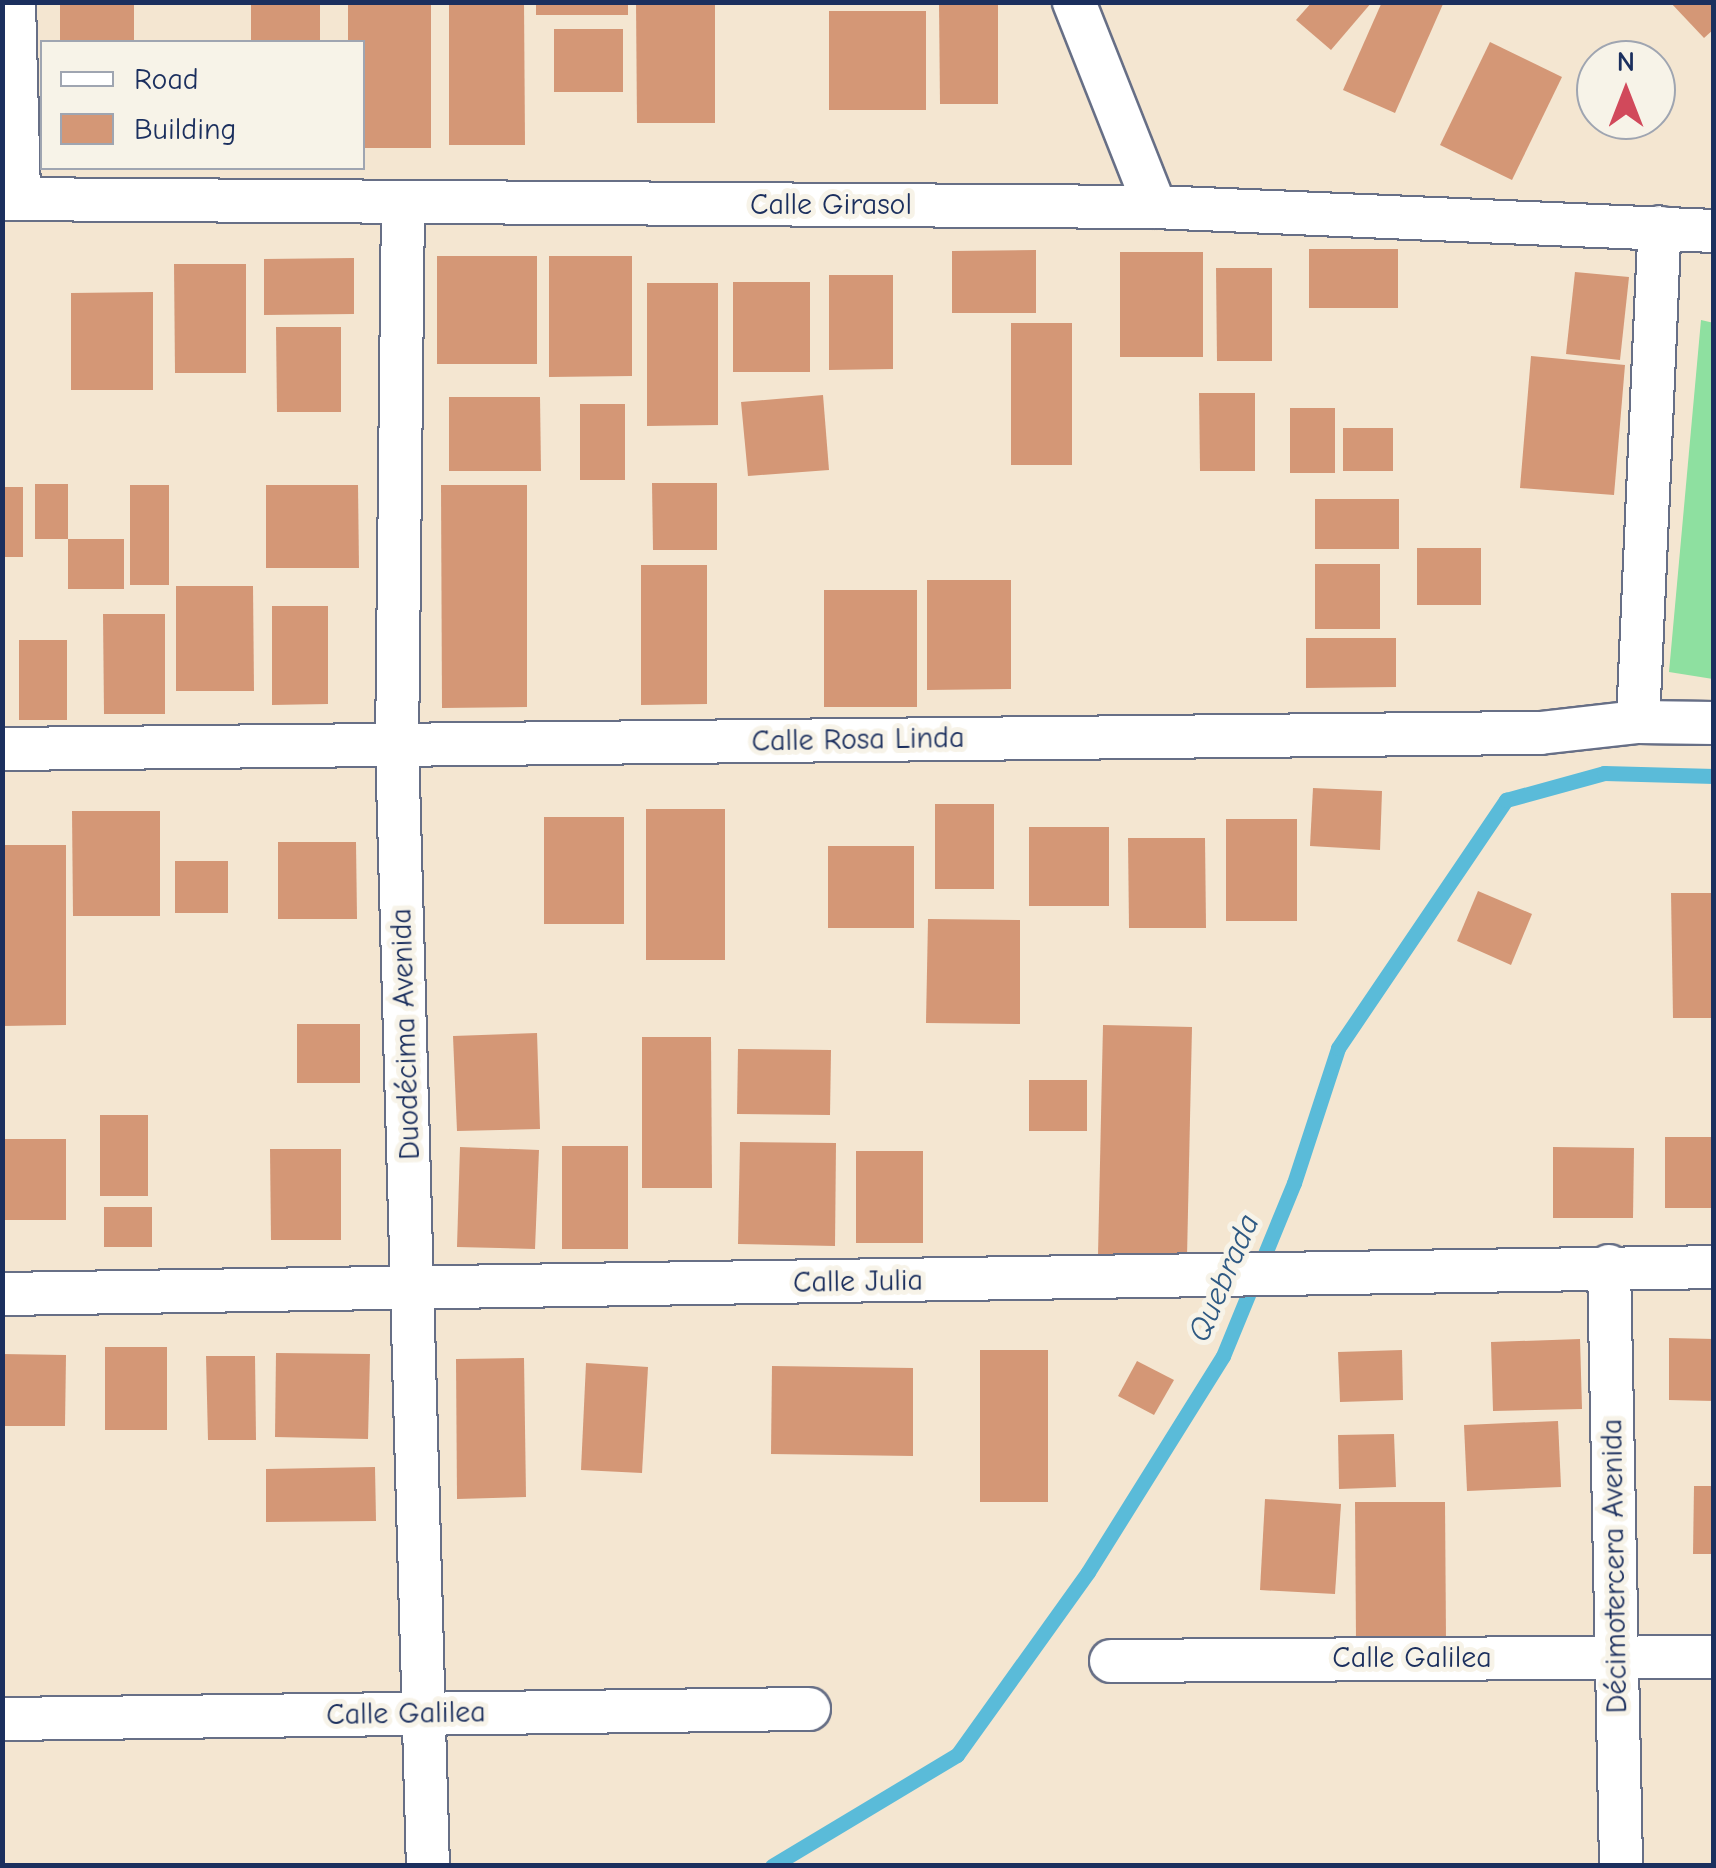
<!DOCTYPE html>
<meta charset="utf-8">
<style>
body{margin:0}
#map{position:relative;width:1716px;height:1868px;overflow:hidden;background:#f4e6d1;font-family:"Comic Neue",sans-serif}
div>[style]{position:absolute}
.green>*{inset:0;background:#8ee0a0}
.stream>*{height:15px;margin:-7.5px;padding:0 7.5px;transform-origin:7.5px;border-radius:7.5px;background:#5abbd9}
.building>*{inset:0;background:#d49776}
.roads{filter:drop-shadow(2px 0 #676f86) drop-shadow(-2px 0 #676f86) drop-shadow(0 2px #676f86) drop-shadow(0 -2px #676f86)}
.minor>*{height:42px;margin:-21px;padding:0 21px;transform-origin:21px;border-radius:21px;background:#fff}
span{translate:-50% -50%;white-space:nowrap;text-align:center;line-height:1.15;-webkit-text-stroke:10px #f7f3e8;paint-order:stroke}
.street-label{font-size:30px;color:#1b2f5e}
.water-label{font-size:32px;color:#2e5983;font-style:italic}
.frame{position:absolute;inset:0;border:5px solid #1b2f5e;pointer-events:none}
.legend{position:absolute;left:40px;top:40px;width:325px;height:130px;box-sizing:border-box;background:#f7f3e8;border:2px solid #9fa5b1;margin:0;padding:12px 18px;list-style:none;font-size:30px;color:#1b2f5e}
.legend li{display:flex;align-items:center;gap:20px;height:50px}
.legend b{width:50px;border:2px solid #9fa5b1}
.north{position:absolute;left:1576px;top:40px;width:100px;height:100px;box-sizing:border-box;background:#f7f3e8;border:2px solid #9fa5b1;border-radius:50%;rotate:0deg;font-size:28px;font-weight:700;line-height:40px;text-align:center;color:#1b2f5e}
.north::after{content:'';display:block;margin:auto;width:35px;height:45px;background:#d1495b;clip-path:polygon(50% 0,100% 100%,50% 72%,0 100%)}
</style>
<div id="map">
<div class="green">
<div style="clip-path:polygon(1701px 320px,1714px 323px,1713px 679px,1669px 672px)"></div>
</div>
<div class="stream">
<div style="left:772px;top:1866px;width:216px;rotate:-31deg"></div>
<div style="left:957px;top:1755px;width:225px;rotate:-54.4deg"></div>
<div style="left:1088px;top:1572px;width:255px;rotate:-58deg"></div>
<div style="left:1223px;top:1356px;width:187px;rotate:-67.7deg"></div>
<div style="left:1294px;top:1183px;width:142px;rotate:-71.9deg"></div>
<div style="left:1338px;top:1048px;width:300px;rotate:-55.9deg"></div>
<div style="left:1506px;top:800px;width:102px;rotate:-15.4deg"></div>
<div style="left:1604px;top:773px;width:110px;rotate:1.6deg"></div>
</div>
<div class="building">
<div style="clip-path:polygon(60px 2px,134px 2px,134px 42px,60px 42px)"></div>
<div style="clip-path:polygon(251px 2px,320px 2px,320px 42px,251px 42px)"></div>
<div style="clip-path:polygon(348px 2px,431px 2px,431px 148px,362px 148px,362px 42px,348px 42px)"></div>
<div style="clip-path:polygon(449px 2px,524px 2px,525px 145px,449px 145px)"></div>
<div style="clip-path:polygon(536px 2px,628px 2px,628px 15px,536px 15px)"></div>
<div style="clip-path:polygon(636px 2px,715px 2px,715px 123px,637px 123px)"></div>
<div style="clip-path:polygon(939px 2px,998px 2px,998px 104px,940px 104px)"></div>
<div style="clip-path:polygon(1312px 2px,1372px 2px,1331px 50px,1296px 20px)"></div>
<div style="clip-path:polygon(1382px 2px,1443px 4px,1395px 113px,1343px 90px)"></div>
<div style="clip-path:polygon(1670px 2px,1714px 2px,1714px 29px,1704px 38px)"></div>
<div style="clip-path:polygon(829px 11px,926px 11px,926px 110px,829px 110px)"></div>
<div style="clip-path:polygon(554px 29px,623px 29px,623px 92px,554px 92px)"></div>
<div style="clip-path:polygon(1490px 42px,1562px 77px,1512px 180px,1440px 145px)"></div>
<div style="clip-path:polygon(1309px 249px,1398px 249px,1398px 308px,1309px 308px)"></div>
<div style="clip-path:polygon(1036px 250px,1036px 313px,952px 313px,952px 251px)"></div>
<div style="clip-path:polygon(1120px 252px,1203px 252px,1203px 357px,1120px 357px)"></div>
<div style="clip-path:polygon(437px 256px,537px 256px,537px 364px,437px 364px)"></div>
<div style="clip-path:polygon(549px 256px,632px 256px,632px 376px,549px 377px)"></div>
<div style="clip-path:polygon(354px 258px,354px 314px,264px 315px,264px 259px)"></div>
<div style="clip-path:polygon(174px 264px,246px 264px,246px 373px,175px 373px)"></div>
<div style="clip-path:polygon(1216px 268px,1272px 268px,1272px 361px,1217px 361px)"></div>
<div style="clip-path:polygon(1575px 272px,1629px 277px,1620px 360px,1566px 354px)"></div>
<div style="clip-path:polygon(829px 275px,893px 275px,893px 369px,829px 370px)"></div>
<div style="clip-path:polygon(733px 282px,810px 282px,810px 372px,733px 372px)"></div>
<div style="clip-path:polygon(647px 283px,718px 283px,718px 425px,647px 426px)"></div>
<div style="clip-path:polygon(153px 292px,153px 390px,71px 390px,71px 293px)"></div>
<div style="clip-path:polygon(1011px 323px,1072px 323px,1072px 465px,1011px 465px)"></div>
<div style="clip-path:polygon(276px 327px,341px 327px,341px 412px,277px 412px)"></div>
<div style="clip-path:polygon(1531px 356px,1625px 365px,1614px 495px,1520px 488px)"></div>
<div style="clip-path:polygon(1199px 393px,1255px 393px,1255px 471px,1200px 471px)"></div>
<div style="clip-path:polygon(823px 395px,829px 470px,748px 476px,741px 402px)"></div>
<div style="clip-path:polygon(449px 397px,540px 397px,541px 471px,449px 471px)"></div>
<div style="clip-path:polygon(580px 404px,625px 404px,625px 480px,580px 480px)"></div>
<div style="clip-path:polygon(1290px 408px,1335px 408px,1335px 473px,1290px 473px)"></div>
<div style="clip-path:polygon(1343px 428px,1393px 428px,1393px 471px,1343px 471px)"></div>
<div style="clip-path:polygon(652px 483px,717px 483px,717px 550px,653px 550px)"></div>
<div style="clip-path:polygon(35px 484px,68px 484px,68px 539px,35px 539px)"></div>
<div style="clip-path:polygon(130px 485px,169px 485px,169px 585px,130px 585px)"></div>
<div style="clip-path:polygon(266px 485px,358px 485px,359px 568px,266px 568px)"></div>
<div style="clip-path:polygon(441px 485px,527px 485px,527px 707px,442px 708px)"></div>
<div style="clip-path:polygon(2px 487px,23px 487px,23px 557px,2px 557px)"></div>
<div style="clip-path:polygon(1315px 499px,1399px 499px,1399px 549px,1315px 549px)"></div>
<div style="clip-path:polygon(68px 539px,124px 539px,124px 589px,68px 589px)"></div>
<div style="clip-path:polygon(1417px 548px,1481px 548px,1481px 605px,1417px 605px)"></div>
<div style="clip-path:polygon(1315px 564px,1380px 564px,1380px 629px,1315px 629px)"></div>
<div style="clip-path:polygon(641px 565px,707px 565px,707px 704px,641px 705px)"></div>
<div style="clip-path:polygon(927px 580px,1011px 580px,1011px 689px,927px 690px)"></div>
<div style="clip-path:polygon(176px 586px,253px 586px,254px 691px,176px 691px)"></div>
<div style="clip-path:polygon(824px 590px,917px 590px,917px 707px,824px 707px)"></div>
<div style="clip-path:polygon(272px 606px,328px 606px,328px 704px,272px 705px)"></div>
<div style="clip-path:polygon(103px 614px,165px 614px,165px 714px,104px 714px)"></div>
<div style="clip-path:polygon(1306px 638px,1396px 638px,1396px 687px,1306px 688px)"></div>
<div style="clip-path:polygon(19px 640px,67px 640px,67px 720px,19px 720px)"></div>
<div style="clip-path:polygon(1313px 788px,1382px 791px,1380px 850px,1310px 846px)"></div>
<div style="clip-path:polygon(935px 804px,994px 804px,994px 889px,935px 889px)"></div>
<div style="clip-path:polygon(646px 809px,725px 809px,725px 960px,646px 960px)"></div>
<div style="clip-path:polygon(72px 811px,160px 811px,160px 916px,73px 916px)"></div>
<div style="clip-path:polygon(544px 817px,624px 817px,624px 924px,544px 924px)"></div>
<div style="clip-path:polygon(1226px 819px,1297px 819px,1297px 921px,1226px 921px)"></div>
<div style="clip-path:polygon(1029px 827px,1109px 827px,1109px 906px,1029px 906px)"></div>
<div style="clip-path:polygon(1128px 838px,1205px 838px,1206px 928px,1129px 928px)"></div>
<div style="clip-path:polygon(278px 842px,356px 842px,357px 919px,278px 919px)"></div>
<div style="clip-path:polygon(2px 845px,66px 845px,66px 1025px,2px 1026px)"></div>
<div style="clip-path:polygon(828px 846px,914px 846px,914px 928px,828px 928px)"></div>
<div style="clip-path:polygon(175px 861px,228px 861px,228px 913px,175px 913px)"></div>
<div style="clip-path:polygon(1478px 891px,1532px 914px,1511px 965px,1457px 941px)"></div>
<div style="clip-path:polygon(1671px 893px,1714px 893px,1714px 1018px,1673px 1018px)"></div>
<div style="clip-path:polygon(928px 919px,1020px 920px,1020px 1024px,926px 1023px)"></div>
<div style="clip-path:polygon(297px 1024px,360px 1024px,360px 1083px,297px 1083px)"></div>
<div style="clip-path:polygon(1103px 1025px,1192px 1027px,1187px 1257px,1098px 1255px)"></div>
<div style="clip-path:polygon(537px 1033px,540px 1129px,457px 1131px,453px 1036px)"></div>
<div style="clip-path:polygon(642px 1037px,711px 1037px,712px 1188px,642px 1188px)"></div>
<div style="clip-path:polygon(738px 1049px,831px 1050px,830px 1115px,737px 1114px)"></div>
<div style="clip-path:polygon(1029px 1080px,1087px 1080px,1087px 1131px,1029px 1131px)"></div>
<div style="clip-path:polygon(100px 1115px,148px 1115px,148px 1196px,100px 1196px)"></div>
<div style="clip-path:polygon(1665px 1137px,1714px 1137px,1714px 1208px,1665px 1208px)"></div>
<div style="clip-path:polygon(2px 1139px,66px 1139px,66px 1220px,2px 1220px)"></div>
<div style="clip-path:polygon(740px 1142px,836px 1143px,835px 1246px,738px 1244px)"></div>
<div style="clip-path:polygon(562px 1146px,628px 1146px,628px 1249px,562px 1249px)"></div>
<div style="clip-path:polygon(460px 1147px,539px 1150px,535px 1249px,457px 1247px)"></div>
<div style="clip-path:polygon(1553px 1147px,1634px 1148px,1633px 1218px,1553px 1218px)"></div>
<div style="clip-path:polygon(270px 1149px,341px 1149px,341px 1240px,271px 1240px)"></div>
<div style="clip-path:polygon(856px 1151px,923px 1151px,923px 1243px,856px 1243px)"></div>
<div style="clip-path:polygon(104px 1207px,152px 1207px,152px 1247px,104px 1247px)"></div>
<div style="clip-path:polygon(1669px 1338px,1714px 1339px,1714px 1401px,1669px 1400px)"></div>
<div style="clip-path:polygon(1580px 1339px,1582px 1409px,1493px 1411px,1491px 1342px)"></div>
<div style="clip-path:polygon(105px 1347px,167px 1347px,167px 1430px,105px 1430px)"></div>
<div style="clip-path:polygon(980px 1350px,1048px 1350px,1048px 1502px,980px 1502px)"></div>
<div style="clip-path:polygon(1402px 1350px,1403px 1400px,1340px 1402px,1338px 1352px)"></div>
<div style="clip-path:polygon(276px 1353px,370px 1354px,368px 1439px,275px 1437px)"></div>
<div style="clip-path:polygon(2px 1354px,66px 1355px,65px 1426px,2px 1426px)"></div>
<div style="clip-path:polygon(206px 1356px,255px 1356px,256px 1440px,208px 1440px)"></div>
<div style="clip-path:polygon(524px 1358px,526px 1497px,457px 1499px,456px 1359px)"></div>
<div style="clip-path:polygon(1137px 1361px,1174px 1380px,1154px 1415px,1118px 1396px)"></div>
<div style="clip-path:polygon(586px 1363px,648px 1367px,642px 1473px,581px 1470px)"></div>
<div style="clip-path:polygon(772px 1366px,913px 1368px,913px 1456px,771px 1454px)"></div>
<div style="clip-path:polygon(1558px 1421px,1561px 1487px,1467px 1491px,1464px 1425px)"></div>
<div style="clip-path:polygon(1394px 1434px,1396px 1487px,1339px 1489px,1338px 1435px)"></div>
<div style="clip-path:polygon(375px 1467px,376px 1521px,266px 1522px,266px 1469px)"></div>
<div style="clip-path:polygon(1694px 1486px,1714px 1486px,1714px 1554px,1693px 1554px)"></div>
<div style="clip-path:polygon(1265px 1499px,1341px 1504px,1335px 1594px,1260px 1590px)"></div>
<div style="clip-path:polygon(1355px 1502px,1445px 1502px,1446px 1638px,1356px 1639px)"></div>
</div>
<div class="roads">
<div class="minor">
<div style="left:14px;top:2px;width:197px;rotate:88.5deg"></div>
<div style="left:1074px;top:2px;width:220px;rotate:68.4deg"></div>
<div style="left:2px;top:199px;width:1153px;rotate:0.4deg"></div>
<div style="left:1155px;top:207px;width:560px;rotate:2.46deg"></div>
<div style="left:403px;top:202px;width:543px;rotate:90.63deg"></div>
<div style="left:397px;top:745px;width:1121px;rotate:88.42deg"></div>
<div style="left:1638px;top:722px;width:495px;rotate:-87.5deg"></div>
<div style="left:2px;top:749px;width:1538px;rotate:-0.6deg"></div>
<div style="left:1540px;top:733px;width:99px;rotate:-6.4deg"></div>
<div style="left:1638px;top:722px;width:76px;rotate:0.8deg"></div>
<div style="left:1609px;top:1266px;width:600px;rotate:88.85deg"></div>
<div style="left:2px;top:1294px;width:1712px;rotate:-0.9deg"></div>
<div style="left:1111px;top:1661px;width:603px;rotate:-0.38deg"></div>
<div style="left:2px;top:1719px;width:807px;rotate:-0.71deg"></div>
</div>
</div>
<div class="street-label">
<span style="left:831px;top:205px">Calle Girasol</span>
<span style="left:858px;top:740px;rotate:-1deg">Calle Rosa Linda</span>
<span style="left:406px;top:1034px;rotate:-92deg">Duodécima Avenida</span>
<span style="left:858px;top:1282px;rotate:-1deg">Calle Julia</span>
<span style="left:1615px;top:1566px;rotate:-91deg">Décimotercera Avenida</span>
<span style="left:1412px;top:1658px">Calle Galilea</span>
<span style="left:406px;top:1714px;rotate:-1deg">Calle Galilea</span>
</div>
<div class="water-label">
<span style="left:1224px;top:1278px;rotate:-67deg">Quebrada</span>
</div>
<div class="frame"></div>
<ul class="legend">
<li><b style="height:12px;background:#fff"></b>Road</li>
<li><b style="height:28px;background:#d49776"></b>Building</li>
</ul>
<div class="north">N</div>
</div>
